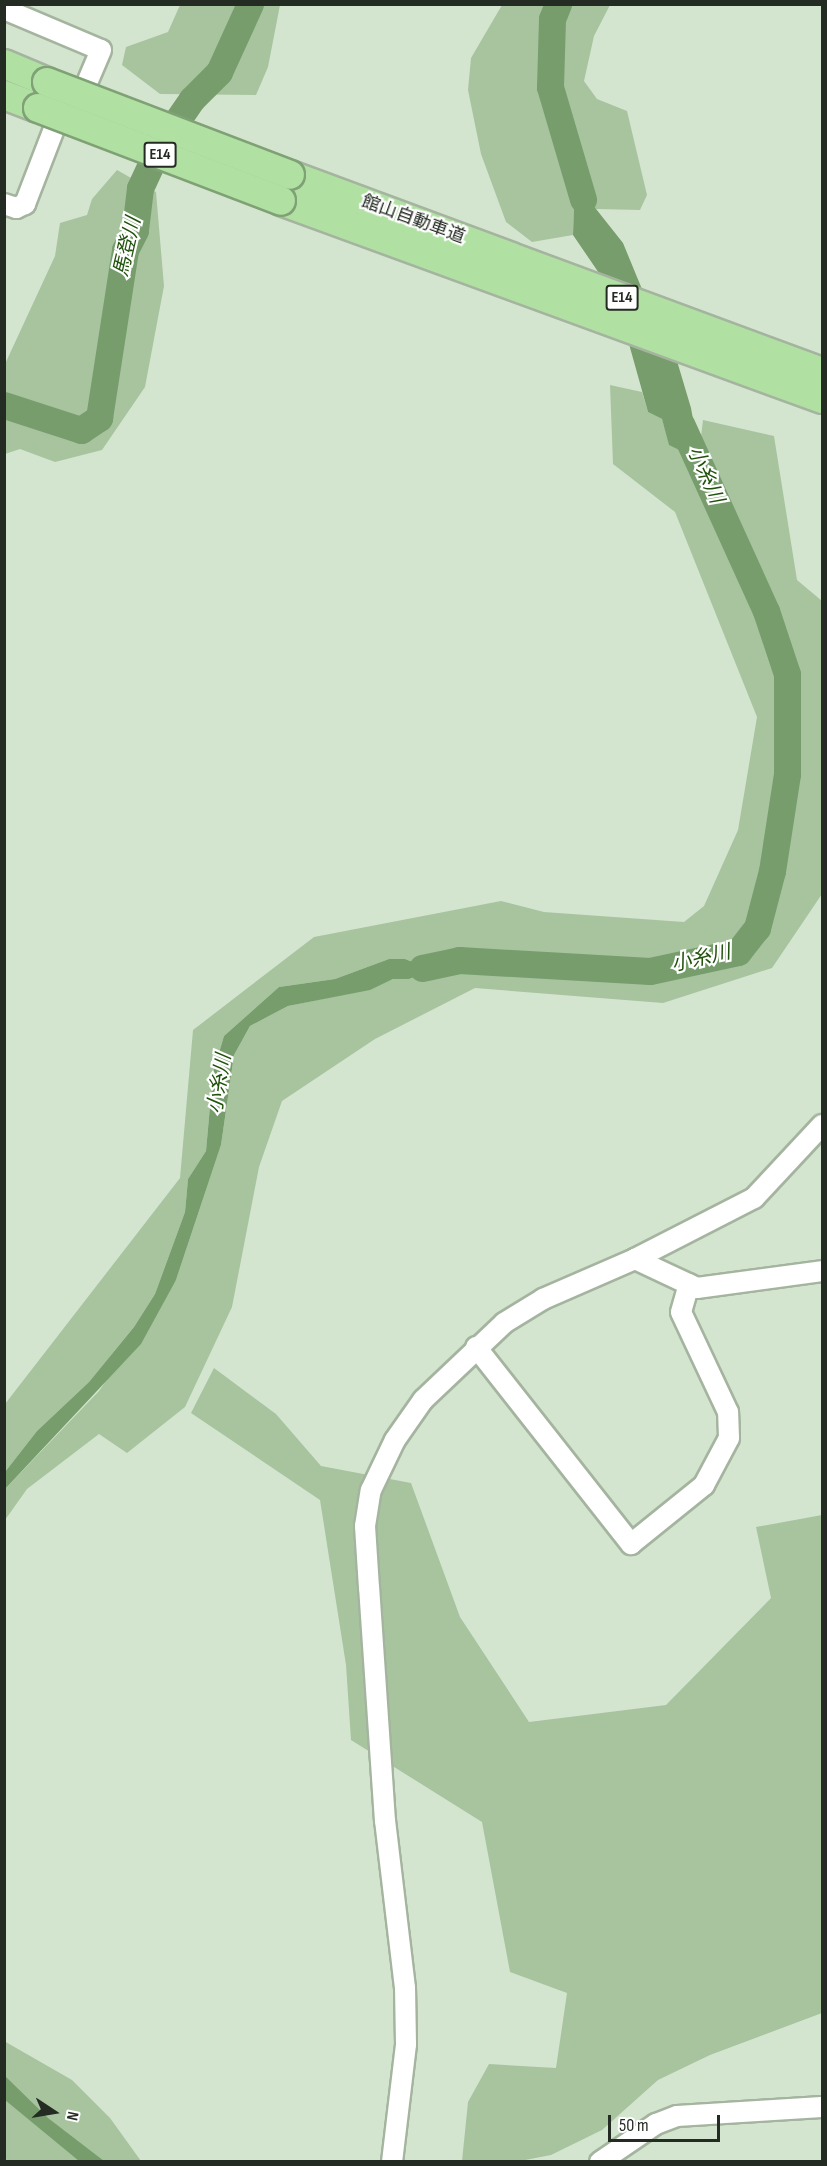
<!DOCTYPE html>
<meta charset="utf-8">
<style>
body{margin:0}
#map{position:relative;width:827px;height:2166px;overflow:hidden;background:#d4e5cf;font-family:"Sofia Sans Condensed","Noto Sans JP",sans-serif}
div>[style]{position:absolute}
.green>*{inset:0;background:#a7c49f}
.water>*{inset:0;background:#779d6c}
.river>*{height:27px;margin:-13.5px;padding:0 13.5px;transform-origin:13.5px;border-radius:13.5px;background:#779d6c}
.roads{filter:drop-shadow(2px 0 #a4b49f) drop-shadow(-2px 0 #a4b49f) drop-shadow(0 2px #a4b49f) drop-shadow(0 -2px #a4b49f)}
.minor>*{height:20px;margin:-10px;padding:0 10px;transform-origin:10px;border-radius:10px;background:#fff}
.highway>*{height:28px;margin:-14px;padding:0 14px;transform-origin:14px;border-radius:14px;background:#b0e0a2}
.bridges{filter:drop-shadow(2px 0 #7fa175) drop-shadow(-2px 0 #7fa175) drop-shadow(0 2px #7fa175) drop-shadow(0 -2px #7fa175)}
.highway-bridge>*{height:28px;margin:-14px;padding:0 14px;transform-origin:14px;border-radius:14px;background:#b0e0a2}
span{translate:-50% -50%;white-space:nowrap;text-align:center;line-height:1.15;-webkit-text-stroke:4.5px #fff;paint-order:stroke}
.shield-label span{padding:2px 4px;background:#fff;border:2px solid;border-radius:4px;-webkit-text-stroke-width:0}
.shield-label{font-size:16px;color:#242b22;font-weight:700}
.street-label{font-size:18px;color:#242b22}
.water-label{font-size:20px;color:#20520b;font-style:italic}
.frame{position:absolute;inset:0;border:6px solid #242b22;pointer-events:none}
.north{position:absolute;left:24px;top:2082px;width:60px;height:60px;-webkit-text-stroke:4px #fff;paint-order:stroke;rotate:102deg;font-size:16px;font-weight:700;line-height:24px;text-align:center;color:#242b22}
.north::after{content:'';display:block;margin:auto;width:21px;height:27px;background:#242b22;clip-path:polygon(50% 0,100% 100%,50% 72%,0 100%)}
.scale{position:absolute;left:608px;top:2115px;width:112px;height:27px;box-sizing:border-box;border:3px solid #242b22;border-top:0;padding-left:8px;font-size:18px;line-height:21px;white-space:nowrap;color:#242b22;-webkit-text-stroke:4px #fff;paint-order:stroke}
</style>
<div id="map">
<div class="green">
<div style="clip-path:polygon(180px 5px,280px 5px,268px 67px,256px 95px,160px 94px,122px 65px,126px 47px,168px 32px)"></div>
<div style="clip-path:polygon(502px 5px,547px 5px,541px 27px,556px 106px,561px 103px,557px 70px,562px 22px,573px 5px,610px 5px,594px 36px,584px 81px,597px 99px,627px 111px,647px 195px,640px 210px,596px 209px,585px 195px,572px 163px,568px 190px,574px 206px,573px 235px,532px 242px,506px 222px,481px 154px,468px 90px,471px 58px)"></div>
<div style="clip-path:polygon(117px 170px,156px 192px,164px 286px,145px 387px,102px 450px,55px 462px,20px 449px,5px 454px,5px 364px,55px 256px,60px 223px,87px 215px,92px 199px)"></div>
<div style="clip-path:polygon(610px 385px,642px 392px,648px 412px,662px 419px,666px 432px,684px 452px,699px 453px,703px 420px,774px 436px,797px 580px,822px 601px,822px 894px,772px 968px,663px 1003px,475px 988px,375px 1039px,282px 1101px,259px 1167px,232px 1307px,185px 1407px,127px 1453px,99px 1434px,27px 1489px,5px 1520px,5px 1489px,99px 1391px,176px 1280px,221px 1145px,234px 1055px,250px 1026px,288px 1006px,370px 989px,393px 979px,409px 979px,457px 960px,418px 964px,405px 959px,389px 959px,335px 979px,279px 987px,224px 1036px,213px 1073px,206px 1151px,188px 1179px,185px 1212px,155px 1294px,134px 1327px,89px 1382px,37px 1431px,5px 1472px,5px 1404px,180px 1178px,193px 1030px,314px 937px,501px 901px,544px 912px,684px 922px,704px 906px,738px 830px,757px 717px,675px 512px,613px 464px)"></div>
<div style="clip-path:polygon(214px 1368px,276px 1414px,321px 1466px,411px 1483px,460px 1617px,529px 1722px,666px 1705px,771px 1598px,756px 1527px,822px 1515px,822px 2013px,710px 2055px,658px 2080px,602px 2130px,551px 2155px,520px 2161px,462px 2161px,468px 2102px,489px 2064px,556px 2068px,567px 1993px,510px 1972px,482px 1822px,351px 1740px,346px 1665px,320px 1500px,191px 1413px)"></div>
<div style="clip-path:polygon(4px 2041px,72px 2080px,110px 2118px,141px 2161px,8px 2161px,4px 2158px)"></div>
</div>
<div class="water">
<div style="clip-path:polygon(547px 5px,573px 5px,562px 22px,557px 70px,561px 103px,556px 107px,547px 92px,546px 43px,541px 27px)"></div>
<div style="clip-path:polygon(572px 162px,585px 195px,623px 243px,644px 294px,603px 279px,573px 235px,574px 206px,568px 190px)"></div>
<div style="clip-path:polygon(629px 344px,677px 361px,691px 408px,699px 453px,696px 458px,669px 445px,662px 419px,648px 412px)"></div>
<div style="clip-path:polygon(389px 959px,405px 959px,418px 964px,459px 960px,409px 979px,393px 979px,370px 990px,288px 1006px,250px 1026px,234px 1055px,221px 1145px,176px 1280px,141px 1344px,5px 1489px,5px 1472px,37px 1431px,89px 1382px,134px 1327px,155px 1294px,185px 1212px,188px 1179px,206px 1151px,213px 1073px,224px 1036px,279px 987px,335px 979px)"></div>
<div style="clip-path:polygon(4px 2075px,48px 2118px,104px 2161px,79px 2161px,5px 2100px)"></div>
</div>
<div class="river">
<div style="left:558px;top:4px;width:16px;rotate:112deg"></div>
<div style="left:552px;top:19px;width:68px;rotate:91.7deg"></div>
<div style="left:550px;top:87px;width:117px;rotate:73.6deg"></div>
<div style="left:4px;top:405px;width:81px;rotate:18deg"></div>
<div style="left:81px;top:430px;width:22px;rotate:-34deg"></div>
<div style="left:99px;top:418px;width:170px;rotate:-81.2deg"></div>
<div style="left:125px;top:250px;width:22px;rotate:-63deg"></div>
<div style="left:135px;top:230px;width:42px;rotate:-83.2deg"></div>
<div style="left:140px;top:188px;width:45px;rotate:-65.1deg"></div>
<div style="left:159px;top:147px;width:58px;rotate:-55.5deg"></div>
<div style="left:192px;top:99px;width:38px;rotate:-45deg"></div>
<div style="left:219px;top:72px;width:75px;rotate:-65.5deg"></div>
<div style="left:422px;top:968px;width:38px;rotate:-12deg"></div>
<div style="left:459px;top:960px;width:191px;rotate:3.3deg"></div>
<div style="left:650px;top:971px;width:90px;rotate:-12.2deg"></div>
<div style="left:738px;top:952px;width:31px;rotate:-52deg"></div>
<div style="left:757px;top:928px;width:59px;rotate:-75.3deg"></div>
<div style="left:772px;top:871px;width:98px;rotate:-81.2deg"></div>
<div style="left:787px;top:774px;width:100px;rotate:-90deg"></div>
<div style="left:787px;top:674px;width:66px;rotate:-108.4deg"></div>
<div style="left:766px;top:611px;width:205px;rotate:-114.4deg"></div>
</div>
<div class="roads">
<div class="minor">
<div style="left:4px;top:9px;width:105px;rotate:22.9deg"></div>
<div style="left:101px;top:50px;width:33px;rotate:113deg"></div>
<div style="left:4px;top:204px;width:13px;rotate:18deg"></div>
<div style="left:16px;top:208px;width:10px;rotate:-24deg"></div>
<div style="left:25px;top:204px;width:80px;rotate:-68.9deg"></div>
<div style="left:635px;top:1259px;width:68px;rotate:25.1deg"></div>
<div style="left:697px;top:1288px;width:126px;rotate:-7.7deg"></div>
<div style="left:476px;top:1347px;width:251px;rotate:51.8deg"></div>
<div style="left:631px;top:1544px;width:94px;rotate:-38.9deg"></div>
<div style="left:704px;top:1485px;width:53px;rotate:-62deg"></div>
<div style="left:729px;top:1438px;width:26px;rotate:-92deg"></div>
<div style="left:728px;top:1412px;width:110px;rotate:-115.2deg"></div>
<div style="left:681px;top:1312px;width:29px;rotate:-74deg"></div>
<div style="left:392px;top:2162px;width:119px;rotate:-83.2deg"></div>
<div style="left:406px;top:2044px;width:56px;rotate:-91deg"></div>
<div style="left:405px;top:1988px;width:168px;rotate:-96.8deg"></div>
<div style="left:385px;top:1821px;width:234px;rotate:-93.9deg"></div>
<div style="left:369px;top:1588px;width:62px;rotate:-93.7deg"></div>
<div style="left:365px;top:1526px;width:36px;rotate:-81deg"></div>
<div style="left:371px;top:1490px;width:55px;rotate:-64.4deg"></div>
<div style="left:395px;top:1440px;width:49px;rotate:-55deg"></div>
<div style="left:423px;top:1400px;width:112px;rotate:-43.5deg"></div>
<div style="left:504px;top:1323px;width:46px;rotate:-31.6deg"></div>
<div style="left:543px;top:1299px;width:100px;rotate:-23.5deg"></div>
<div style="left:635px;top:1259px;width:134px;rotate:-27.1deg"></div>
<div style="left:754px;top:1198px;width:100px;rotate:-47deg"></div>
<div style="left:600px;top:2162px;width:68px;rotate:-34.2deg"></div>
<div style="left:656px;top:2124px;width:22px;rotate:-21deg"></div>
<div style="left:677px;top:2116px;width:145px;rotate:-3.6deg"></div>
</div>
<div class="highway">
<div style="left:4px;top:64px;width:47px;rotate:22.7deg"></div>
<div style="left:4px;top:95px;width:36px;rotate:21deg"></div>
<div style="left:290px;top:175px;width:567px;rotate:20.32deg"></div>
<div style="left:281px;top:201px;width:576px;rotate:20.1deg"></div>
</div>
</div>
<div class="bridges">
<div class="highway-bridge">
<div style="left:47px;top:82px;width:260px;rotate:20.9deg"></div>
<div style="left:38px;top:108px;width:260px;rotate:20.9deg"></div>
</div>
</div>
<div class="shield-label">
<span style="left:160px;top:155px">E14</span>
<span style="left:622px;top:298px">E14</span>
</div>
<div class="street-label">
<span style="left:413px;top:220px;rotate:20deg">館山自動車道</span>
</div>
<div class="water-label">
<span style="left:128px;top:247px;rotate:-77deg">馬登川</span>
<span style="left:705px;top:475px;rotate:66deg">小糸川</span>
<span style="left:701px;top:959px;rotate:-13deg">小糸川</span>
<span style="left:220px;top:1084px;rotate:-81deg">小糸川</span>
</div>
<div class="frame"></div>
<div class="north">N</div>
<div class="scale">50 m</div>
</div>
